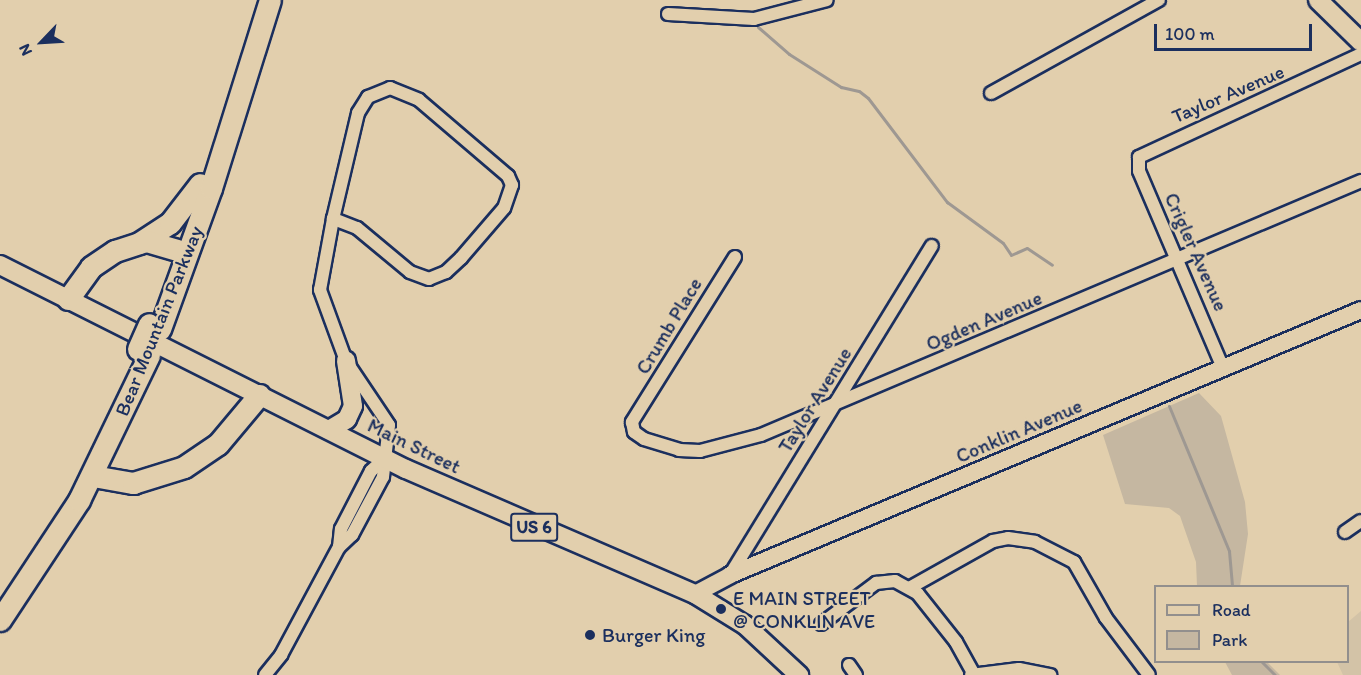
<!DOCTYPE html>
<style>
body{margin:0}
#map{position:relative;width:1361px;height:675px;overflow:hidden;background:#e2cfad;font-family:Itim,sans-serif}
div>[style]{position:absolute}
.built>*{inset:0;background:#d3c3a7}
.green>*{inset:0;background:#c5b7a1}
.stream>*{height:3px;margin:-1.5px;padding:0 1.5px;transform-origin:1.5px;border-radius:1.5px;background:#9e9892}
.roads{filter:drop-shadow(2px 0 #1b2f5e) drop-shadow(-2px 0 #1b2f5e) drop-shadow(0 2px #1b2f5e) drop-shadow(0 -2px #1b2f5e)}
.street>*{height:12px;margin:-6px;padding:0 6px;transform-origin:6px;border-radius:6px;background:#e2cfad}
.secondary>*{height:16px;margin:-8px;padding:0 8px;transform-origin:8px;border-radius:8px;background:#e2cfad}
.primary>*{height:18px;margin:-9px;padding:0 9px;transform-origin:9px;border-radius:9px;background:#e2cfad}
.highway>*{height:21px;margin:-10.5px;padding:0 10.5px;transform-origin:10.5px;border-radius:10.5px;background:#e2cfad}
.bridges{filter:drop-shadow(2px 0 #1b2f5e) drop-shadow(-2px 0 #1b2f5e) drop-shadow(0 2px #1b2f5e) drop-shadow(0 -2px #1b2f5e)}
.highway-bridge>*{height:21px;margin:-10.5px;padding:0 10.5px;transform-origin:10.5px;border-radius:10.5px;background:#e2cfad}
.dots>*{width:16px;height:16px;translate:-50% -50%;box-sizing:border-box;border:3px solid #e2cfad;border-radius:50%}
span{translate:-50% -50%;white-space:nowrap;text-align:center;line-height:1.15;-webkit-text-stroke:4.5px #e2cfad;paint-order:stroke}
.shield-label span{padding:2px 4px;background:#e2cfad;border:2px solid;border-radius:4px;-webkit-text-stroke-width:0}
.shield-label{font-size:18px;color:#1b2f5e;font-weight:700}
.street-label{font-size:20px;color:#1b2f5e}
.poi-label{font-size:20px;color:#1b2f5e}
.left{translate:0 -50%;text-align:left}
.legend{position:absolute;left:1154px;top:585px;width:195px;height:78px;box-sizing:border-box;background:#e2cfad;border:2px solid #928f8d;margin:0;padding:8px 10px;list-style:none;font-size:18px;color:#1b2f5e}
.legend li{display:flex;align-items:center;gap:12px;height:30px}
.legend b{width:30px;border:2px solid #928f8d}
.north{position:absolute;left:12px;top:12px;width:60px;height:60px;-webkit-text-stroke:4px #e2cfad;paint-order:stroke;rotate:245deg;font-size:16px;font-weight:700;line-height:24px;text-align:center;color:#1b2f5e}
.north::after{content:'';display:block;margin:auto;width:21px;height:27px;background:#1b2f5e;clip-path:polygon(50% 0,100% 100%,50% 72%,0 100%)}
.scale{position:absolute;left:1154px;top:24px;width:158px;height:27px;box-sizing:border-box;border:3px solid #1b2f5e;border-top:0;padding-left:8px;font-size:18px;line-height:21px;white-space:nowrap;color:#1b2f5e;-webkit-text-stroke:4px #e2cfad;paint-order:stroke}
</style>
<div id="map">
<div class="built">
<div style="clip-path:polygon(1361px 611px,1361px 675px,1343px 675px,1337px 662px,1348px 662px,1348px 622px)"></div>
</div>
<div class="green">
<div style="clip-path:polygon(1199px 393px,1221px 416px,1245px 502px,1248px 534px,1240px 586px,1197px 586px,1196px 562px,1180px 516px,1169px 508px,1125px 504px,1103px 435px)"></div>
<div style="clip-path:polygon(1225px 662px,1267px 662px,1280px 675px,1232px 675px)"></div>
</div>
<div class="stream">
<div style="left:758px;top:27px;width:41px;rotate:41.1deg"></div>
<div style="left:789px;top:54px;width:62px;rotate:32.4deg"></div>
<div style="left:841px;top:87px;width:18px;rotate:13deg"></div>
<div style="left:859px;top:91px;width:11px;rotate:38deg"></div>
<div style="left:868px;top:98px;width:131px;rotate:52.8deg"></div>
<div style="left:947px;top:202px;width:69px;rotate:36.2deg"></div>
<div style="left:1003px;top:243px;width:14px;rotate:56deg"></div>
<div style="left:1011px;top:255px;width:17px;rotate:-24deg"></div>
<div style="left:1027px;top:248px;width:30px;rotate:34deg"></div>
<div style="left:1169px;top:406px;width:157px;rotate:67.5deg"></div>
<div style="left:1229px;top:551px;width:35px;rotate:85deg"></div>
<div style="left:1262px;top:662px;width:18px;rotate:45deg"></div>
</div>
<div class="roads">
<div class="street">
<div style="left:668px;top:14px;width:86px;rotate:3.3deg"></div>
<div style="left:754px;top:19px;width:75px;rotate:-14.6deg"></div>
<div style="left:390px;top:88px;width:31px;rotate:22deg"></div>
<div style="left:419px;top:100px;width:117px;rotate:40.5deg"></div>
<div style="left:508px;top:176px;width:10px;rotate:66deg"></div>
<div style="left:512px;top:185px;width:24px;rotate:109deg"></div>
<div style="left:504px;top:208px;width:66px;rotate:130.7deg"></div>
<div style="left:461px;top:258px;width:21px;rotate:137deg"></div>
<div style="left:446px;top:272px;width:18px;rotate:158deg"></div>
<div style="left:429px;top:279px;width:20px;rotate:-160deg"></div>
<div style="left:410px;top:272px;width:69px;rotate:-140.3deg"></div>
<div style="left:357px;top:228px;width:26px;rotate:-159deg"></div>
<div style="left:333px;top:219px;width:109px;rotate:-76.7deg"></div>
<div style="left:358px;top:113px;width:19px;rotate:-58deg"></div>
<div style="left:368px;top:97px;width:24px;rotate:-22deg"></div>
<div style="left:991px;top:93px;width:192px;rotate:-29deg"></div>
<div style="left:735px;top:257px;width:195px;rotate:122deg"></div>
<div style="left:632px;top:422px;width:10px;rotate:79deg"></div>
<div style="left:634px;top:432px;width:12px;rotate:35deg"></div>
<div style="left:644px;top:439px;width:37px;rotate:17deg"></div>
<div style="left:679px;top:450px;width:21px;rotate:3deg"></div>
<div style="left:700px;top:451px;width:63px;rotate:-14.7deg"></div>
<div style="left:761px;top:435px;width:652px;rotate:-22.94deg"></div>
<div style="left:1223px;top:368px;width:214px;rotate:-113.1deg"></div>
<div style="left:1139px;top:171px;width:14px;rotate:-90deg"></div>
<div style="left:1139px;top:157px;width:245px;rotate:-24.9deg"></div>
<div style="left:1345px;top:532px;width:19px;rotate:-35deg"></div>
<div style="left:339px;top:547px;width:18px;rotate:-84deg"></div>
<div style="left:341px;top:529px;width:65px;rotate:-62.7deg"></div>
<div style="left:371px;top:471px;width:19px;rotate:-43deg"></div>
<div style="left:730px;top:575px;width:386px;rotate:-58.5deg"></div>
<div style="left:911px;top:587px;width:94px;rotate:-29.3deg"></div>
<div style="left:993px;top:541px;width:15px;rotate:-11deg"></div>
<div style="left:1008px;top:538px;width:27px;rotate:8deg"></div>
<div style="left:1035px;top:542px;width:44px;rotate:27.1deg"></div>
<div style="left:1074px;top:562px;width:64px;rotate:60.3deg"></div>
<div style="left:1106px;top:618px;width:71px;rotate:53deg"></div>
<div style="left:821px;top:624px;width:69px;rotate:-36.7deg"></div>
<div style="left:876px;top:583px;width:19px;rotate:-6deg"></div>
<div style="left:895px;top:581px;width:26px;rotate:29deg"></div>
<div style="left:918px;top:594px;width:61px;rotate:51.6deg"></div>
<div style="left:956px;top:642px;width:38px;rotate:61deg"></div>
<div style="left:849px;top:665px;width:12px;rotate:55deg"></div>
<div style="left:265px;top:675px;width:26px;rotate:-51deg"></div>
<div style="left:281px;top:655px;width:123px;rotate:-61.8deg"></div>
<div style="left:339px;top:547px;width:18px;rotate:-43deg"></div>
<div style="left:352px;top:535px;width:66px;rotate:-61.9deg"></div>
<div style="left:383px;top:477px;width:52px;rotate:-83.4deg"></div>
<div style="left:389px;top:425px;width:77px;rotate:-123.9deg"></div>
<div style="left:346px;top:361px;width:76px;rotate:-110.1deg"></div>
<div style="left:320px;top:290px;width:72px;rotate:-79.6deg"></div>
<div style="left:971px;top:675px;width:48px;rotate:-7.1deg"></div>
<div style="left:1019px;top:669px;width:32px;rotate:11deg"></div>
</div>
<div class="secondary">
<div style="left:695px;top:594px;width:40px;rotate:-28deg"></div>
<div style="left:730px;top:575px;width:684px;rotate:-22.78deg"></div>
</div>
<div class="primary">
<div style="left:1318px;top:0;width:60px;rotate:44.3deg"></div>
<div style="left:0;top:265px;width:454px;rotate:26.7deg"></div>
<div style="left:406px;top:469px;width:315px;rotate:23.4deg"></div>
<div style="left:695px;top:594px;width:59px;rotate:31.8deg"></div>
<div style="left:745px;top:625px;width:74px;rotate:42.8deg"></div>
<div style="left:329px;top:430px;width:21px;rotate:-31deg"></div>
<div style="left:347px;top:419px;width:14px;rotate:-65deg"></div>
<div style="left:353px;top:406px;width:46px;rotate:-98.8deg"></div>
</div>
<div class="highway">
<div style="left:139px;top:243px;width:37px;rotate:-33deg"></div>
<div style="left:170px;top:223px;width:49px;rotate:-52.4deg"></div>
<div style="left:68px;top:299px;width:39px;rotate:-54deg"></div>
<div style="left:91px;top:267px;width:29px;rotate:-34deg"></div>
<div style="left:115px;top:251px;width:33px;rotate:-18deg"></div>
<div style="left:146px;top:241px;width:32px;rotate:16deg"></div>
<div style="left:160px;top:329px;width:150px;rotate:-70.1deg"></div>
<div style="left:211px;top:188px;width:197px;rotate:-72.6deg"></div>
<div style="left:93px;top:476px;width:41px;rotate:9.9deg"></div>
<div style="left:133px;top:483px;width:53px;rotate:-17.4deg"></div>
<div style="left:184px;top:467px;width:41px;rotate:-34.1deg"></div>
<div style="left:218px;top:444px;width:64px;rotate:-50.1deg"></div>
<div style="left:0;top:620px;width:144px;rotate:-56.6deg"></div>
<div style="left:79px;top:500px;width:161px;rotate:-64.2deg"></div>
</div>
</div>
<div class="bridges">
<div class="highway-bridge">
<div style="left:138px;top:349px;width:27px;rotate:-66deg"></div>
</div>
</div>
<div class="dots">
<div style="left:721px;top:609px;background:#1b2f5e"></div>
<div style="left:590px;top:635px;background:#1b2f5e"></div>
</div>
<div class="shield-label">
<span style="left:534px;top:527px">US 6</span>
</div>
<div class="street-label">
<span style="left:1228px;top:94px;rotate:-23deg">Taylor Avenue</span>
<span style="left:1196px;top:252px;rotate:66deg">Crigler Avenue</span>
<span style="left:159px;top:321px;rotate:-68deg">Bear Mountain Parkway</span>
<span style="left:984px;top:321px;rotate:-23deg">Ogden Avenue</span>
<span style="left:669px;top:326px;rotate:-59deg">Crumb Place</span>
<span style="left:815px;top:400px;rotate:-58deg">Taylor Avenue</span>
<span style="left:1019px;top:431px;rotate:-23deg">Conklin Avenue</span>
<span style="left:414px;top:446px;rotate:26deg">Main Street</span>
</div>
<div class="poi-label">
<span class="left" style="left:733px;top:610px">E MAIN STREET<br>@ CONKLIN AVE</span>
<span class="left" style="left:602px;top:635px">Burger King</span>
</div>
<ul class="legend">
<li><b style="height:8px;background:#e2cfad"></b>Road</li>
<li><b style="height:16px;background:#c5b7a1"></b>Park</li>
</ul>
<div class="north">N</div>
<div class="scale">100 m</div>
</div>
